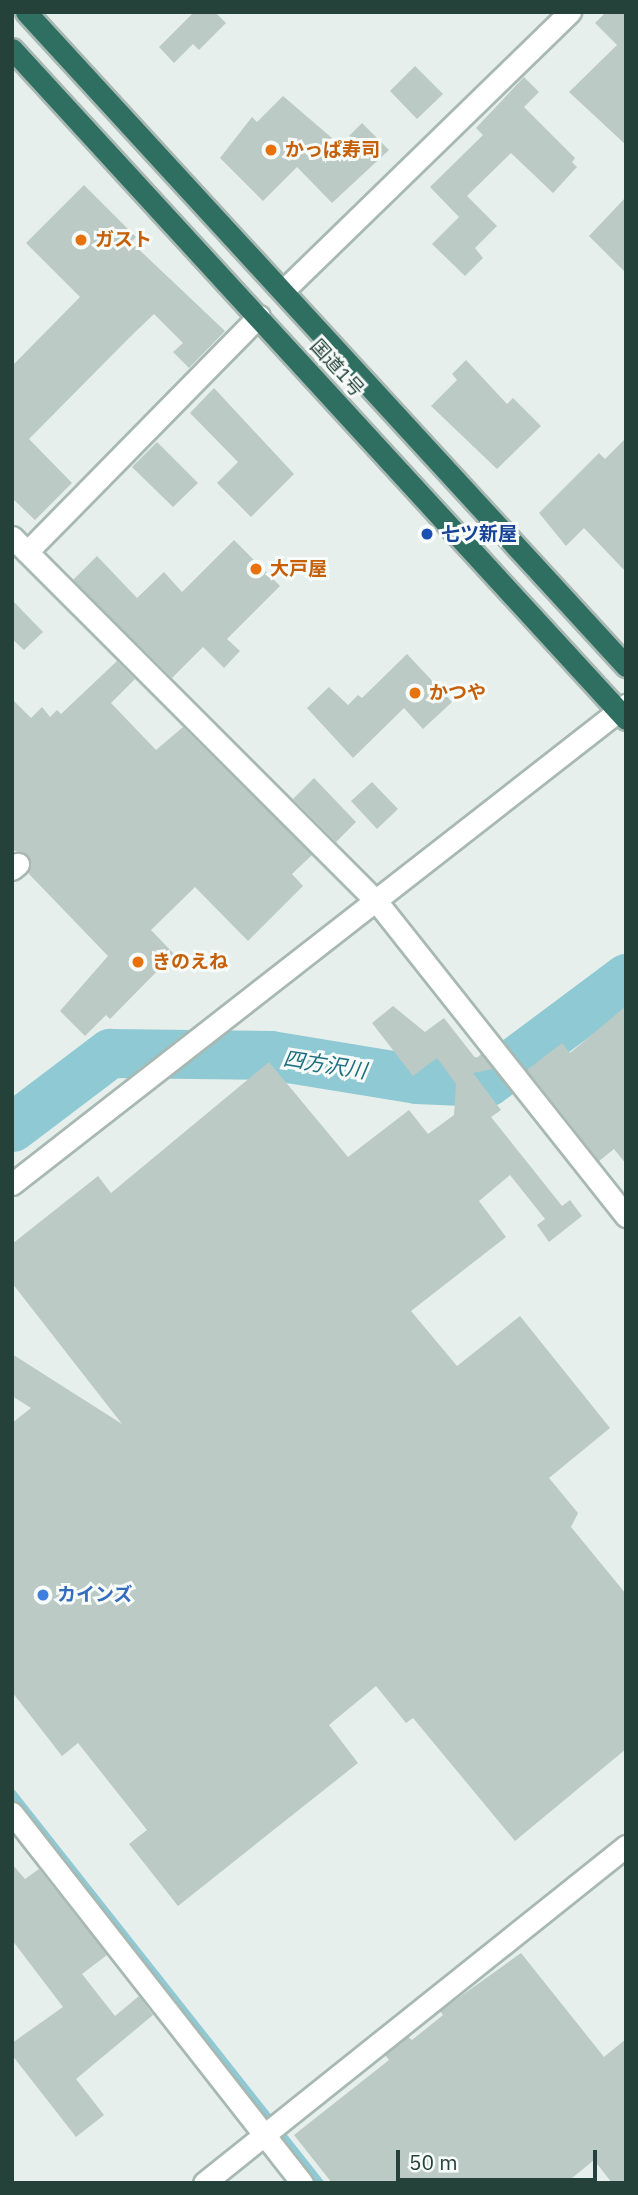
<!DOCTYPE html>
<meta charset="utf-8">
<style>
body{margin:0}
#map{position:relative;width:638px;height:2195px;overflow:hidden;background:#e6efeb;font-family:"IBM Plex Sans","Noto Sans JP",sans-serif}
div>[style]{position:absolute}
.stream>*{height:8px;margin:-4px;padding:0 4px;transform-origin:4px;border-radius:4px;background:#8ec9d4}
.river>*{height:49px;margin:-24.5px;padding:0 24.5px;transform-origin:24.5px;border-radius:24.5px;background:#8ec9d4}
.building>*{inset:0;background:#bbcac4}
.roads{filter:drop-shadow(2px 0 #a8b8b2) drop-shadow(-2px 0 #a8b8b2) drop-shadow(0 2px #a8b8b2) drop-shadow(0 -2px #a8b8b2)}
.street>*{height:21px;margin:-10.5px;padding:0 10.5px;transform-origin:10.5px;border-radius:10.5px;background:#fff}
.secondary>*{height:21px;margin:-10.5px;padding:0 10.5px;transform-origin:10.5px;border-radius:10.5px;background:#fff}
.highway>*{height:21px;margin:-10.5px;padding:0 10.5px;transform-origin:10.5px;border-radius:10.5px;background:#2f6f62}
.dots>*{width:19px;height:19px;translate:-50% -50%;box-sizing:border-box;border:4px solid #f7fbf9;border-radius:50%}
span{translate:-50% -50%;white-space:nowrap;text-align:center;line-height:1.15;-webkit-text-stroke:6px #f7fbf9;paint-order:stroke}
.food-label{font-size:19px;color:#c56008;font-weight:700}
.left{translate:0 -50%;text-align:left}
.street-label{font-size:19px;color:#24423a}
.transit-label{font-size:19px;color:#164399;font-weight:700}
.shop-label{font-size:19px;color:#366cbe;font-weight:700}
.water-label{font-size:21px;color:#1c6f80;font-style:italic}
.frame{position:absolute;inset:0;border:14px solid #24423a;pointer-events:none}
.scale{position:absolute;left:396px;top:2150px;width:201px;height:32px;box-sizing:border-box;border:4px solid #24423a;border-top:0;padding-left:9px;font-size:21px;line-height:24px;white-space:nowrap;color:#24423a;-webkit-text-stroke:5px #f7fbf9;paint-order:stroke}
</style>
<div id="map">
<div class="stream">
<div style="left:12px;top:1793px;width:497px;rotate:51.7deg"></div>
</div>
<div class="river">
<div style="left:12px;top:1127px;width:123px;rotate:-37.1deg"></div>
<div style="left:110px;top:1053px;width:160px;rotate:0.7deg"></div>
<div style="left:270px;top:1055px;width:148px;rotate:9.3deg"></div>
<div style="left:416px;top:1079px;width:71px;rotate:2.4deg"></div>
<div style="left:487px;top:1082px;width:174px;rotate:-36.8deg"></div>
</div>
<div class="building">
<div style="clip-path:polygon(194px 12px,215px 12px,226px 23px,199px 50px,193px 44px,174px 63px,159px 47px)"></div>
<div style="clip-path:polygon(606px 12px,626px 12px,626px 145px,569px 92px,617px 45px,595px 23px)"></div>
<div style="clip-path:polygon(415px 66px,443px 94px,417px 119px,390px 91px)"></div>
<div style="clip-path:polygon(524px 77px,539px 92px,524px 107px,575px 158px,572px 162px,577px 167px,553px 193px,511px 153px,467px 196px,497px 226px,475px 248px,483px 258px,465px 276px,432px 244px,459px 217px,430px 187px,483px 135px,476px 128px)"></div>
<div style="clip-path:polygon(283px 96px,340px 145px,362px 123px,389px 150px,332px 203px,297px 167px,263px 201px,220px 158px,252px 117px,257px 122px)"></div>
<div style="clip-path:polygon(84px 185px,136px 237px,131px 242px,225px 331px,189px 368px,173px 352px,183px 343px,154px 314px,130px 337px,29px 439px,72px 483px,35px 520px,12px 498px,12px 366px,80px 297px,26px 243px)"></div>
<div style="clip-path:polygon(626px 197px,626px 273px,589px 236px)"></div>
<div style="clip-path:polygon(466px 360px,507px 404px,513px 398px,541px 426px,497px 469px,431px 406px,457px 380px,452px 374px)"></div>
<div style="clip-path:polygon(214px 388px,294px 474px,251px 517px,217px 483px,238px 462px,190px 413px)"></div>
<div style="clip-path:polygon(626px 438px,626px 572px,584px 528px,566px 546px,539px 513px,599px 453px,605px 459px)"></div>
<div style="clip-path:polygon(157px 442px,198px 483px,173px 507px,132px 467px)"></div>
<div style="clip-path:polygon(234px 540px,280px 586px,227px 639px,240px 651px,224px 668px,203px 647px,172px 678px,73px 580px,97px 556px,137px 598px,164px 572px,182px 592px)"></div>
<div style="clip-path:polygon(12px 600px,43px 632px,24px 650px,12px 639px)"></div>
<div style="clip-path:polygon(407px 654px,452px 702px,423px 729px,404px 708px,353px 758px,307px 708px,329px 687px,348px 705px,358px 695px,362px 698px)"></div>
<div style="clip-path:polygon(117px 661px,135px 679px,111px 703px,156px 750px,183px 727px,312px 855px,292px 874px,303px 886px,248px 941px,195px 887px,151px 930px,174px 954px,110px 1019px,106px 1015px,85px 1036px,60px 1011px,108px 956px,29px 874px,28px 855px,12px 850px,12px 699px,31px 718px,42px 707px,50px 717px,57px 710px,61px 714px)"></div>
<div style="clip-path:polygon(314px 778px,356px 822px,336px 842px,293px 799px)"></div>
<div style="clip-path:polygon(372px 782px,398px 809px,377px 829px,351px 801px)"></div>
<div style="clip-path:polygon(393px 1006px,425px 1032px,444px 1018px,476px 1059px,481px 1054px,493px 1069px,473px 1073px,501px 1110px,491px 1117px,562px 1206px,570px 1200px,582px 1216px,549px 1242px,537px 1225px,545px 1219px,510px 1175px,479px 1201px,506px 1237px,411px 1311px,457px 1366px,520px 1316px,610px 1428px,549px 1478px,578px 1513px,571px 1527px,626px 1594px,626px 1749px,515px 1841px,413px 1718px,406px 1723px,376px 1686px,329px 1725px,358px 1763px,178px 1906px,129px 1844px,147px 1830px,78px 1743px,62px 1756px,12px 1692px,12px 1423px,31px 1408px,12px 1396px,12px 1354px,122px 1424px,12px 1283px,12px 1244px,98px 1176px,111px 1193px,269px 1062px,348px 1157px,409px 1110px,428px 1134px,454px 1115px,456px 1084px,437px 1058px,413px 1076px,372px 1023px)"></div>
<div style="clip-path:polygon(626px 1006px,626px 1164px,614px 1149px,599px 1161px,527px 1070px,562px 1043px,570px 1053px)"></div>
<div style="clip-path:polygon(12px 1864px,25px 1879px,39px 1869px,107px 1955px,82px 1974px,115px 2016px,139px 1996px,153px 2015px,76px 2079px,104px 2115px,76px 2137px,12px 2055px,12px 2043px,63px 2007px,12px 1940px)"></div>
<div style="clip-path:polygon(521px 1953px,604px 2057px,626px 2039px,626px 2183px,612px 2183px,594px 2160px,566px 2183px,332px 2183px,294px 2135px,389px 2060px,385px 2055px,408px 2037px,412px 2040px,443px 2015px,440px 2011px)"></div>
</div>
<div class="roads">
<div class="street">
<div style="left:284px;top:290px;width:399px;rotate:-44.2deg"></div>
<div style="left:12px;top:537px;width:516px;rotate:45deg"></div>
<div style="left:377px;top:902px;width:401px;rotate:51.6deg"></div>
<div style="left:27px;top:552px;width:331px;rotate:-45.5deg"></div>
<div style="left:12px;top:869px;width:8px;rotate:-40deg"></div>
<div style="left:12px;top:1813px;width:470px;rotate:51.9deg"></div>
<div style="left:204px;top:2183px;width:540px;rotate:-38.61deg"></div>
</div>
<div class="secondary">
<div style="left:12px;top:1184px;width:779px;rotate:-37.96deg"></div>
</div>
<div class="highway">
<div style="left:26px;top:12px;width:888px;rotate:47.47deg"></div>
<div style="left:12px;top:49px;width:909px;rotate:47.5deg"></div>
</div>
</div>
<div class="dots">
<div style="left:271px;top:150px;background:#e8710a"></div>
<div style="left:81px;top:240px;background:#e8710a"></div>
<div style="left:427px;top:534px;background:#1a4fb4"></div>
<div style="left:256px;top:569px;background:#e8710a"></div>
<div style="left:415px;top:693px;background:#e8710a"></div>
<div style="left:138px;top:962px;background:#e8710a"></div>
<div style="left:43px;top:1595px;background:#3f7fe0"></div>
</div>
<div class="food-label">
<span class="left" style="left:285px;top:150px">かっぱ寿司</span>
<span class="left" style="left:95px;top:240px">ガスト</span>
<span class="left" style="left:270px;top:569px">大戸屋</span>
<span class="left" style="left:429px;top:693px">かつや</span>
<span class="left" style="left:152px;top:962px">きのえね</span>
</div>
<div class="street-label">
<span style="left:337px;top:368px;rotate:48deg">国道1号</span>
</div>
<div class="transit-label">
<span class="left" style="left:441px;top:534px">七ツ新屋</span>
</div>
<div class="shop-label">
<span class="left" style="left:57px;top:1595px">カインズ</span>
</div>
<div class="water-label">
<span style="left:325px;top:1064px;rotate:9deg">四方沢川</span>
</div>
<div class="frame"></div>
<div class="scale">50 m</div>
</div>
